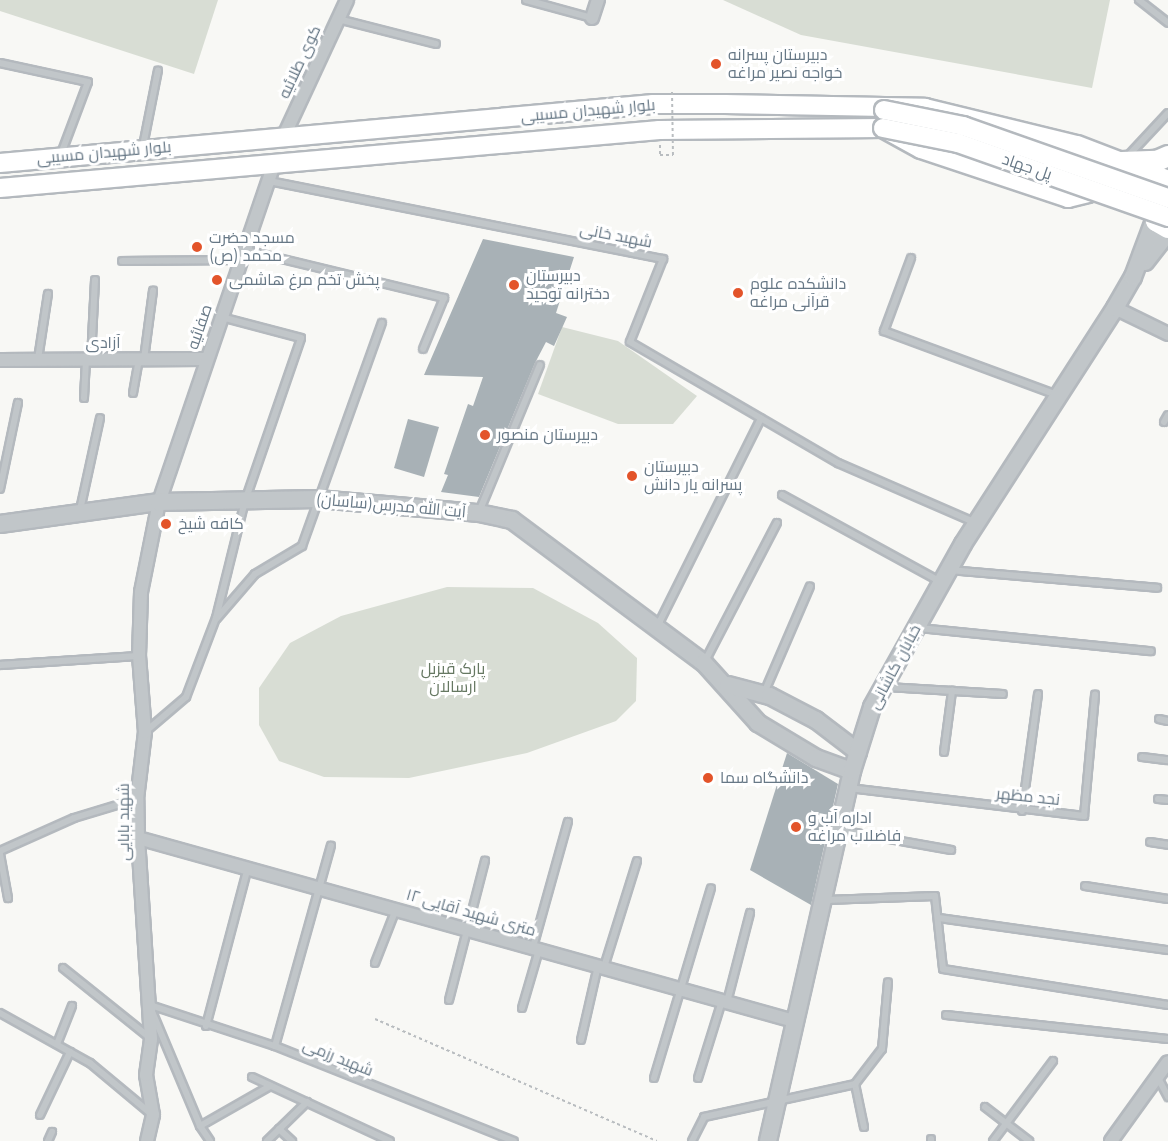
<!DOCTYPE html>
<meta charset="utf-8">
<style>
body{margin:0}
#map{position:relative;width:1168px;height:1141px;overflow:hidden;background:#f8f8f5;font-family:Montserrat,Cairo,sans-serif}
div>[style]{position:absolute}
.green>*{inset:0;background:#d8ddd4}
.building>*{inset:0;background:#a8b1b6}
.path>*{height:2px;margin-top:-1px;transform-origin:0;background:repeating-linear-gradient(90deg,#b9bdc0 0 3px,transparent 0 6px)}
.roads{filter:drop-shadow(2px 0 #b4b9be) drop-shadow(-2px 0 #b4b9be) drop-shadow(0 2px #b4b9be) drop-shadow(0 -2px #b4b9be)}
.service>*{height:6px;margin:-3px;padding:0 3px;transform-origin:3px;border-radius:3px;background:#c1c6c9}
.minor>*{height:12px;margin:-6px;padding:0 6px;transform-origin:6px;border-radius:6px;background:#c1c6c9}
.tertiary>*{height:16px;margin:-8px;padding:0 8px;transform-origin:8px;border-radius:8px;background:#c1c6c9}
.secondary>*{height:18px;margin:-9px;padding:0 9px;transform-origin:9px;border-radius:9px;background:#fff}
.primary>*{height:20px;margin:-10px;padding:0 10px;transform-origin:10px;border-radius:10px;background:#fff}
.path-bridge>*{height:2px;margin-top:-1px;transform-origin:0;background:repeating-linear-gradient(90deg,#b9bdc0 0 3px,transparent 0 6px)}
.bridges{filter:drop-shadow(2px 0 #b4b9be) drop-shadow(-2px 0 #b4b9be) drop-shadow(0 2px #b4b9be) drop-shadow(0 -2px #b4b9be)}
.secondary-bridge>*{height:18px;margin:-9px;padding:0 9px;transform-origin:9px;border-radius:9px;background:#fff}
.dots>*{width:16px;height:16px;translate:-50% -50%;box-sizing:border-box;border:3px solid #fff;border-radius:50%}
span{translate:-50% -50%;white-space:nowrap;text-align:center;line-height:1.15;-webkit-text-stroke:6px #fff;paint-order:stroke}
.poi-label{font-size:16px;color:#677886}
.left{translate:0 -50%;text-align:left}
.street-label{font-size:16px;color:#677886}
.park-label{font-size:16px;color:#667862}
</style>
<div id="map">
<div class="green">
<div style="clip-path:polygon(0 0,218px 0,194px 74px,0 11px)"></div>
<div style="clip-path:polygon(723px 0,1110px 0,1092px 88px,801px 35px)"></div>
<div style="clip-path:polygon(562px 327px,618px 341px,697px 396px,673px 424px,618px 424px,538px 394px)"></div>
<div style="clip-path:polygon(447px 587px,533px 588px,598px 623px,637px 658px,636px 701px,616px 721px,527px 753px,409px 778px,324px 777px,279px 761px,259px 725px,259px 688px,290px 643px,341px 616px)"></div>
</div>
<div class="building">
<div style="clip-path:polygon(483px 239px,574px 257px,556px 313px,567px 317px,554px 346px,546px 342px,535px 363px,479px 497px,441px 492px,448px 475px,444px 474px,468px 404px,473px 406px,483px 377px,424px 375px)"></div>
<div style="clip-path:polygon(408px 419px,439px 427px,424px 477px,394px 468px)"></div>
<div style="clip-path:polygon(787px 753px,838px 784px,811px 905px,750px 870px)"></div>
</div>
<div class="path">
<div style="left:660px;top:145px;width:10px;rotate:90deg"></div>
<div style="left:660px;top:155px;width:13px"></div>
<div style="left:375px;top:1019px;width:307px;rotate:23.4deg"></div>
</div>
<div class="roads">
<div class="service">
<div style="left:526px;top:0;width:68px;rotate:15.3deg"></div>
<div style="left:1139px;top:0;width:37px;rotate:38deg"></div>
<div style="left:338px;top:19px;width:101px;rotate:14.3deg"></div>
<div style="left:0;top:63px;width:90px;rotate:12.2deg"></div>
<div style="left:88px;top:82px;width:77px;rotate:110.6deg"></div>
<div style="left:143px;top:146px;width:77px;rotate:-78.8deg"></div>
<div style="left:1127px;top:157px;width:60px;rotate:-47deg"></div>
<div style="left:269px;top:181px;width:402px;rotate:11.2deg"></div>
<div style="left:663px;top:259px;width:89px;rotate:111.7deg"></div>
<div style="left:630px;top:342px;width:241px;rotate:30.2deg"></div>
<div style="left:838px;top:463px;width:150px;rotate:23.5deg"></div>
<div style="left:245px;top:250px;width:205px;rotate:13.6deg"></div>
<div style="left:444px;top:298px;width:55px;rotate:112.4deg"></div>
<div style="left:911px;top:258px;width:78px;rotate:110.3deg"></div>
<div style="left:884px;top:331px;width:184px;rotate:20.3deg"></div>
<div style="left:122px;top:261px;width:119px;rotate:-0.5deg"></div>
<div style="left:38px;top:359px;width:66px;rotate:-81.3deg"></div>
<div style="left:91px;top:359px;width:79px;rotate:-87.1deg"></div>
<div style="left:144px;top:359px;width:69px;rotate:-82.5deg"></div>
<div style="left:133px;top:393px;width:34px;rotate:-80deg"></div>
<div style="left:84px;top:398px;width:38px;rotate:-87deg"></div>
<div style="left:1164px;top:422px;width:8px;rotate:-60deg"></div>
<div style="left:0;top:489px;width:88px;rotate:-78.2deg"></div>
<div style="left:782px;top:495px;width:181px;rotate:28.7deg"></div>
<div style="left:80px;top:510px;width:94px;rotate:-77.7deg"></div>
<div style="left:479px;top:512px;width:159px;rotate:-67.5deg"></div>
<div style="left:949px;top:570px;width:209px;rotate:4.9deg"></div>
<div style="left:217px;top:618px;width:58px;rotate:-49.2deg"></div>
<div style="left:255px;top:574px;width:55px;rotate:-30.8deg"></div>
<div style="left:302px;top:546px;width:237px;rotate:-70.3deg"></div>
<div style="left:657px;top:627px;width:233px;rotate:-63.5deg"></div>
<div style="left:919px;top:628px;width:233px;rotate:5.7deg"></div>
<div style="left:704px;top:663px;width:158px;rotate:-62.5deg"></div>
<div style="left:0;top:665px;width:139px;rotate:-3.7deg"></div>
<div style="left:887px;top:687px;width:116px;rotate:3.5deg"></div>
<div style="left:764px;top:693px;width:116px;rotate:-66.7deg"></div>
<div style="left:1159px;top:719px;width:9px;rotate:13deg"></div>
<div style="left:145px;top:732px;width:54px;rotate:-40.5deg"></div>
<div style="left:186px;top:697px;width:85px;rotate:-69.2deg"></div>
<div style="left:216px;top:618px;width:121px;rotate:-76.1deg"></div>
<div style="left:245px;top:501px;width:172px;rotate:-71deg"></div>
<div style="left:301px;top:338px;width:83px;rotate:-165.3deg"></div>
<div style="left:944px;top:752px;width:62px;rotate:-82.5deg"></div>
<div style="left:1142px;top:757px;width:26px;rotate:7deg"></div>
<div style="left:849px;top:788px;width:237px;rotate:6.8deg"></div>
<div style="left:1084px;top:816px;width:122px;rotate:-84.8deg"></div>
<div style="left:1158px;top:799px;width:10px;rotate:6deg"></div>
<div style="left:1022px;top:811px;width:118px;rotate:-82.2deg"></div>
<div style="left:839px;top:830px;width:114px;rotate:10.1deg"></div>
<div style="left:1150px;top:842px;width:18px;rotate:9deg"></div>
<div style="left:0;top:851px;width:81px;rotate:-24deg"></div>
<div style="left:74px;top:818px;width:66px;rotate:-16.8deg"></div>
<div style="left:0;top:854px;width:45px;rotate:79.7deg"></div>
<div style="left:1085px;top:886px;width:84px;rotate:8.9deg"></div>
<div style="left:826px;top:900px;width:109px;rotate:-2.1deg"></div>
<div style="left:935px;top:896px;width:73px;rotate:83.7deg"></div>
<div style="left:943px;top:969px;width:228px;rotate:9.1deg"></div>
<div style="left:939px;top:918px;width:231px;rotate:8deg"></div>
<div style="left:533px;top:947px;width:130px;rotate:-74.4deg"></div>
<div style="left:375px;top:963px;width:58px;rotate:-68.7deg"></div>
<div style="left:604px;top:967px;width:111px;rotate:-72.7deg"></div>
<div style="left:63px;top:968px;width:112px;rotate:38.8deg"></div>
<div style="left:449px;top:1000px;width:144px;rotate:-75.5deg"></div>
<div style="left:727px;top:1002px;width:92px;rotate:-75.5deg"></div>
<div style="left:150px;top:1005px;width:132px;rotate:18.2deg"></div>
<div style="left:275px;top:1046px;width:257px;rotate:21.7deg"></div>
<div style="left:522px;top:1008px;width:60px;rotate:-73.7deg"></div>
<div style="left:0;top:1013px;width:103px;rotate:29.1deg"></div>
<div style="left:90px;top:1063px;width:78px;rotate:39.8deg"></div>
<div style="left:153px;top:1014px;width:121px;rotate:67.2deg"></div>
<div style="left:200px;top:1126px;width:18px;rotate:56deg"></div>
<div style="left:946px;top:1015px;width:223px;rotate:6.2deg"></div>
<div style="left:206px;top:1026px;width:164px;rotate:-75.2deg"></div>
<div style="left:581px;top:1040px;width:76px;rotate:-77.1deg"></div>
<div style="left:57px;top:1044px;width:41px;rotate:-68.5deg"></div>
<div style="left:275px;top:1046px;width:208px;rotate:-74.4deg"></div>
<div style="left:1157px;top:1076px;width:24px;rotate:62deg"></div>
<div style="left:252px;top:1077px;width:152px;rotate:24.9deg"></div>
<div style="left:654px;top:1078px;width:198px;rotate:-73.3deg"></div>
<div style="left:698px;top:1078px;width:81px;rotate:-72.7deg"></div>
<div style="left:855px;top:1084px;width:44px;rotate:78.2deg"></div>
<div style="left:985px;top:1107px;width:56px;rotate:37.7deg"></div>
<div style="left:40px;top:1115px;width:70px;rotate:-64.5deg"></div>
<div style="left:200px;top:1126px;width:81px;rotate:-29.7deg"></div>
<div style="left:279px;top:1129px;width:18px;rotate:43deg"></div>
<div style="left:931px;top:1139px;width:2px;rotate:90deg"></div>
<div style="left:48px;top:1141px;width:10px;rotate:-66deg"></div>
<div style="left:267px;top:1141px;width:56px;rotate:-44.3deg"></div>
<div style="left:692px;top:1141px;width:27px;rotate:-63deg"></div>
<div style="left:704px;top:1117px;width:155px;rotate:-12.3deg"></div>
<div style="left:855px;top:1084px;width:44px;rotate:-52.4deg"></div>
<div style="left:882px;top:1049px;width:67px;rotate:-84.9deg"></div>
<div style="left:993px;top:1141px;width:100px;rotate:-53.1deg"></div>
</div>
<div class="minor">
<div style="left:592px;top:18px;width:19px;rotate:-72deg"></div>
<div style="left:283px;top:138px;width:152px;rotate:-65.1deg"></div>
<div style="left:1115px;top:308px;width:59px;rotate:26.1deg"></div>
<div style="left:0;top:360px;width:206px;rotate:-0.3deg"></div>
<div style="left:138px;top:838px;width:681px;rotate:15.59deg"></div>
<div style="left:147px;top:1141px;width:27px;rotate:-77deg"></div>
<div style="left:153px;top:1115px;width:41px;rotate:-99.9deg"></div>
<div style="left:146px;top:1075px;width:36px;rotate:-82deg"></div>
<div style="left:151px;top:1039px;width:201px;rotate:-93.7deg"></div>
<div style="left:138px;top:838px;width:39px;rotate:-91deg"></div>
<div style="left:137px;top:799px;width:67px;rotate:-83.2deg"></div>
<div style="left:145px;top:732px;width:76px;rotate:-94.5deg"></div>
<div style="left:139px;top:656px;width:64px;rotate:-88.2deg"></div>
<div style="left:141px;top:592px;width:92px;rotate:-78.7deg"></div>
<div style="left:159px;top:502px;width:357px;rotate:-71.2deg"></div>
<div style="left:1111px;top:1141px;width:97px;rotate:-54.2deg"></div>
</div>
<div class="tertiary">
<div style="left:1145px;top:262px;width:37px;rotate:-52deg"></div>
<div style="left:0;top:524px;width:161px;rotate:-7.9deg"></div>
<div style="left:159px;top:502px;width:159px;rotate:-1.1deg"></div>
<div style="left:318px;top:499px;width:162px;rotate:5deg"></div>
<div style="left:479px;top:513px;width:34px;rotate:12deg"></div>
<div style="left:512px;top:520px;width:239px;rotate:36.7deg"></div>
<div style="left:704px;top:663px;width:81px;rotate:48deg"></div>
<div style="left:758px;top:723px;width:68px;rotate:31.1deg"></div>
<div style="left:816px;top:758px;width:38px;rotate:20deg"></div>
<div style="left:728px;top:685px;width:43px;rotate:14.7deg"></div>
<div style="left:770px;top:696px;width:52px;rotate:27.6deg"></div>
<div style="left:816px;top:720px;width:53px;rotate:37.3deg"></div>
<div style="left:768px;top:1141px;width:379px;rotate:-77.2deg"></div>
<div style="left:852px;top:771px;width:67px;rotate:-72.6deg"></div>
<div style="left:872px;top:707px;width:187px;rotate:-60.8deg"></div>
<div style="left:963px;top:544px;width:281px;rotate:-57.2deg"></div>
<div style="left:1115px;top:308px;width:36px;rotate:-60deg"></div>
<div style="left:1133px;top:277px;width:63px;rotate:-69.6deg"></div>
</div>
<div class="secondary">
<div style="left:0;top:163px;width:656px;rotate:-5.16deg"></div>
<div style="left:653px;top:104px;width:72px"></div>
<div style="left:725px;top:104px;width:200px;rotate:1.1deg"></div>
<div style="left:925px;top:108px;width:156px;rotate:13.7deg"></div>
<div style="left:1077px;top:145px;width:97px;rotate:21deg"></div>
<div style="left:0;top:188px;width:662px;rotate:-5.03deg"></div>
<div style="left:659px;top:130px;width:224px;rotate:-0.5deg"></div>
<div style="left:883px;top:128px;width:43px;rotate:28.9deg"></div>
<div style="left:921px;top:149px;width:155px;rotate:18.4deg"></div>
<div style="left:1068px;top:198px;width:21px;rotate:-14deg"></div>
<div style="left:1088px;top:193px;width:15px;rotate:-58deg"></div>
</div>
<div class="primary">
<div style="left:1122px;top:162px;width:35px;rotate:-2deg"></div>
<div style="left:1157px;top:161px;width:12px;rotate:-24deg"></div>
<div style="left:1168px;top:187px;width:30px;rotate:116deg"></div>
<div style="left:1155px;top:214px;width:7px;rotate:82deg"></div>
<div style="left:1156px;top:221px;width:14px;rotate:30deg"></div>
</div>
</div>
<div class="path-bridge">
<div style="left:672px;top:92px;width:63px;rotate:89.1deg"></div>
</div>
<div class="bridges">
<div class="secondary-bridge">
<div style="left:884px;top:110px;width:81px;rotate:11.4deg"></div>
<div style="left:963px;top:126px;width:217px;rotate:19.4deg"></div>
<div style="left:883px;top:128px;width:76px;rotate:11.3deg"></div>
<div style="left:958px;top:143px;width:223px;rotate:19.4deg"></div>
</div>
</div>
<div class="dots">
<div style="left:716px;top:64px;background:#e3542a"></div>
<div style="left:197px;top:247px;background:#e3542a"></div>
<div style="left:217px;top:280px;background:#e3542a"></div>
<div style="left:514px;top:285px;background:#e3542a"></div>
<div style="left:738px;top:293px;background:#e3542a"></div>
<div style="left:485px;top:435px;background:#e3542a"></div>
<div style="left:632px;top:476px;background:#e3542a"></div>
<div style="left:166px;top:524px;background:#e3542a"></div>
<div style="left:708px;top:778px;background:#e3542a"></div>
<div style="left:796px;top:827px;background:#e3542a"></div>
</div>
<div class="poi-label">
<span class="left" style="left:728px;top:64px">دبیرستان پسرانه<br>خواجه نصیر مراغه</span>
<span class="left" style="left:209px;top:247px">مسجد حضرت<br>محمد (ص)</span>
<span class="left" style="left:526px;top:285px">دبیرستان<br>دخترانه توحید</span>
<span class="left" style="left:229px;top:280px">پخش تخم مرغ هاشمی</span>
<span class="left" style="left:750px;top:293px">دانشکده علوم<br>قرآنی مراغه</span>
<span class="left" style="left:497px;top:435px">دبیرستان منصور</span>
<span class="left" style="left:644px;top:476px">دبیرستان<br>پسرانه یار دانش</span>
<span class="left" style="left:178px;top:524px">کافه شیخ</span>
<span class="left" style="left:720px;top:778px">دانشگاه سما</span>
<span class="left" style="left:808px;top:827px">اداره آب و<br>فاضلاب مراغه</span>
</div>
<div class="street-label">
<span style="left:300px;top:62px;rotate:-65deg">کوی طلائیه</span>
<span style="left:588px;top:111px;rotate:-5deg">بلوار شهیدان مسیبی</span>
<span style="left:104px;top:153px;rotate:-5deg">بلوار شهیدان مسیبی</span>
<span style="left:1027px;top:167px;rotate:19deg">پل جهاد</span>
<span style="left:616px;top:236px;rotate:11deg">شهید خانی</span>
<span style="left:200px;top:327px;rotate:-71deg">صفائیه</span>
<span style="left:103px;top:343px">آزادی</span>
<span style="left:391px;top:506px;rotate:5deg">آیت الله مدرس(ساسان)</span>
<span style="left:895px;top:667px;rotate:-62deg">خیابان کاشانی</span>
<span style="left:1028px;top:797px;rotate:6deg">نجد مظهر</span>
<span style="left:124px;top:822px;rotate:-90deg">شهید بابایی</span>
<span style="left:471px;top:913px;rotate:16deg">۱۲ متری شهید آقایی</span>
<span style="left:338px;top:1058px;rotate:22deg">شهید رزمی</span>
</div>
<div class="park-label">
<span style="left:453px;top:678px">پارک قیزیل<br>ارسالان</span>
</div>
</div>
